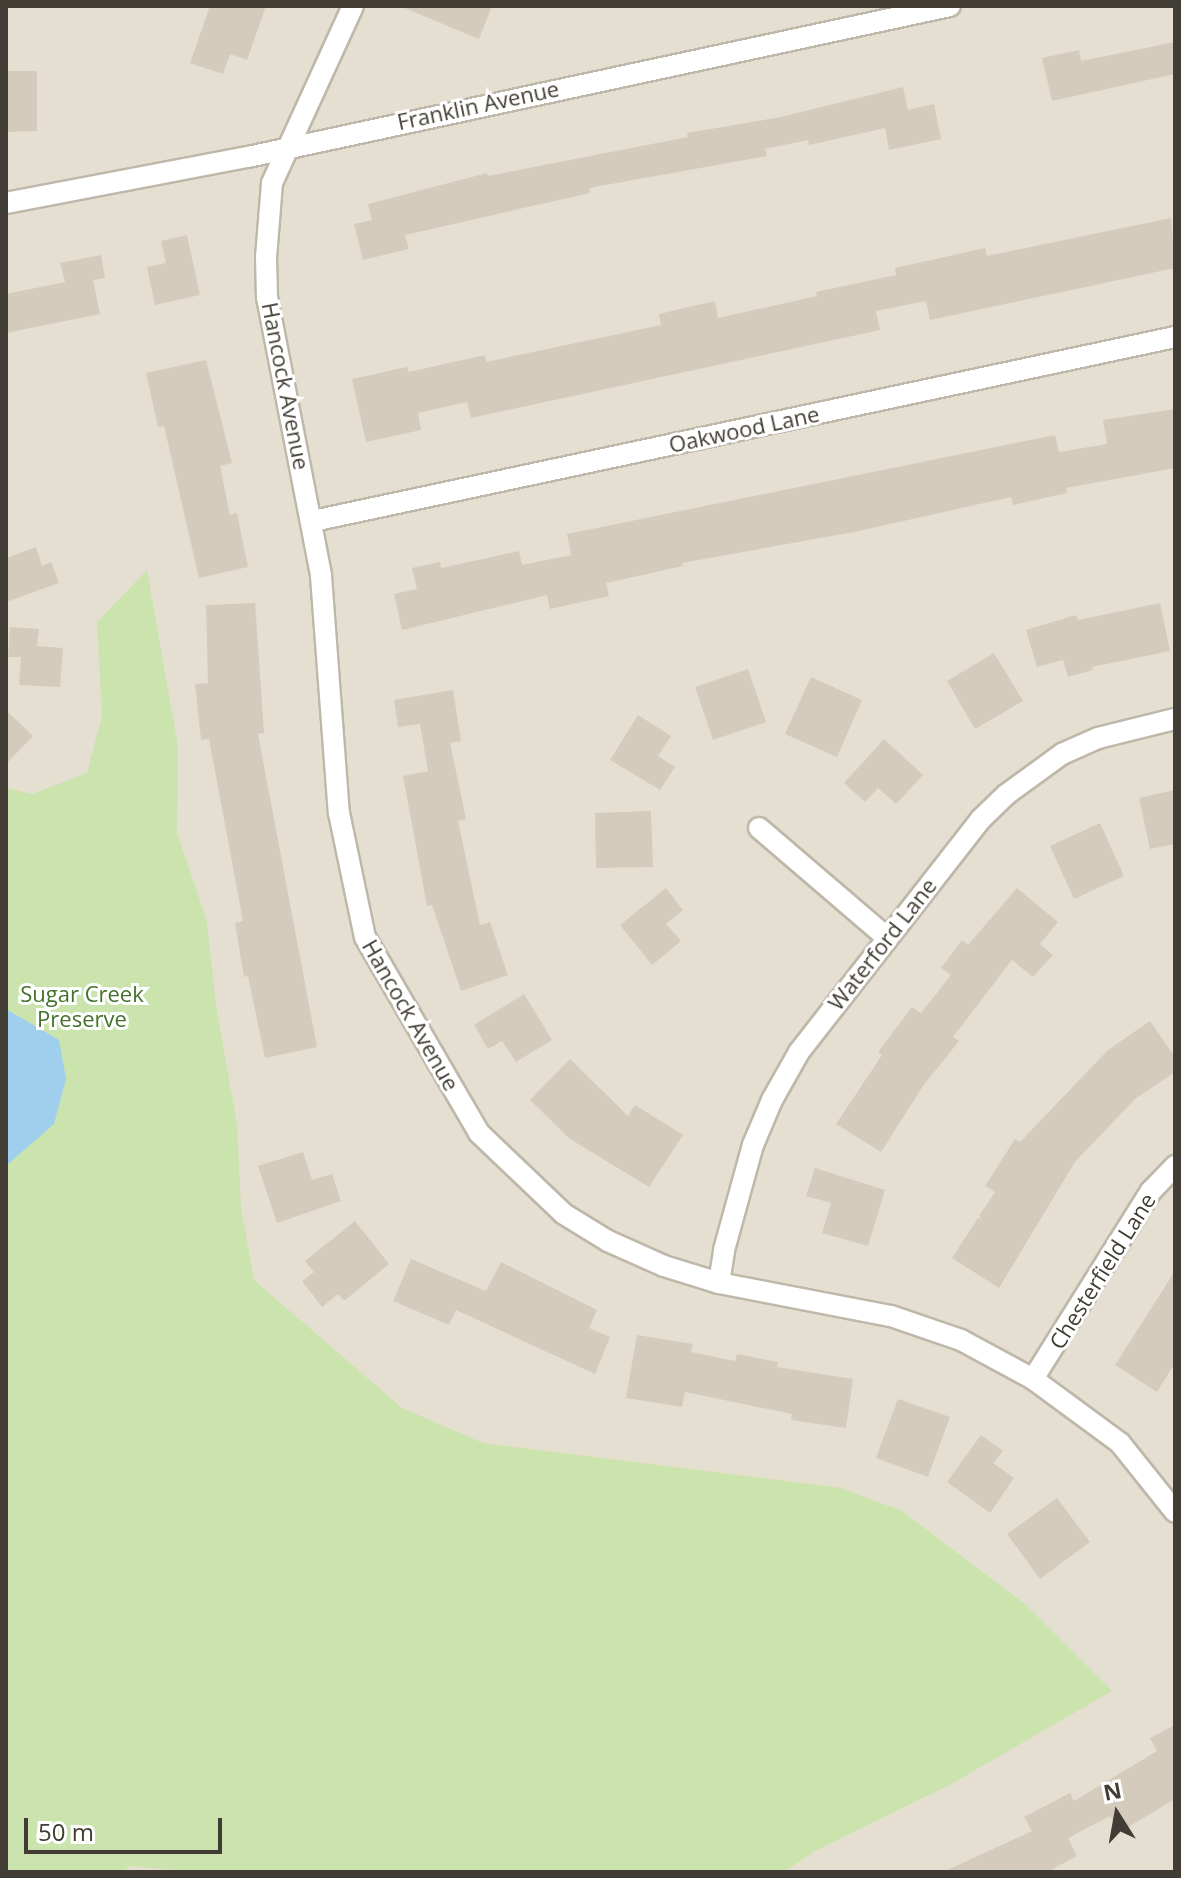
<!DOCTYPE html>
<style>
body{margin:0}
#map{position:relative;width:1181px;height:1878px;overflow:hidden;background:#f1ede3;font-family:"Open Sans",sans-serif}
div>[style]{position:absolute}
.residential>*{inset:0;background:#e5dfd1}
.green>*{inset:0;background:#cbe4ad}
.water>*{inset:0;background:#a0ceed}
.building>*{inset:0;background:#d5cbbc}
.roads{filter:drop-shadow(2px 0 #bfb7a9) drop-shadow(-2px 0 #bfb7a9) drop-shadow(0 2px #bfb7a9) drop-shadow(0 -2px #bfb7a9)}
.minor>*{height:20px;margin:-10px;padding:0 10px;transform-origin:10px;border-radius:10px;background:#fff}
span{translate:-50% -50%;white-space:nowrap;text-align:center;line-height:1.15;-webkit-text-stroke:6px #fff;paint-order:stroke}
.street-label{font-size:22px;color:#423d34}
.park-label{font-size:22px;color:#45712a}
.frame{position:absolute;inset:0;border:8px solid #423d34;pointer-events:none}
.north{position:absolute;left:1077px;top:1774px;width:80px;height:80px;-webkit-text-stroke:6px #fff;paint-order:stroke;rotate:349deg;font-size:22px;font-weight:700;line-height:32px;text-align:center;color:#423d34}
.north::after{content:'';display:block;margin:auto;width:28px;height:36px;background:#423d34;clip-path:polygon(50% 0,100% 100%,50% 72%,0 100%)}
.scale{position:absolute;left:24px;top:1818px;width:198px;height:36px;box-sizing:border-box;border:4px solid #423d34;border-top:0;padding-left:10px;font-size:24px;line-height:28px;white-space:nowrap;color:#423d34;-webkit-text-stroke:6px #fff;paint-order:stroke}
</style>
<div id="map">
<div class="residential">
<div style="clip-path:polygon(6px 6px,1175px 6px,1175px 1872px,6px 1872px)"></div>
</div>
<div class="green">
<div style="clip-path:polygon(147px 570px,178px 746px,177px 833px,207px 921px,216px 1005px,237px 1124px,241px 1207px,254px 1280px,402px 1408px,483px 1443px,841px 1488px,902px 1511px,1026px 1605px,1112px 1691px,953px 1783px,815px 1851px,784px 1872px,191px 1872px,131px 1866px,121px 1872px,6px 1872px,6px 788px,32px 794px,87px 773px,102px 716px,97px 622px)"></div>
</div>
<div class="water">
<div style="clip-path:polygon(6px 1009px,59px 1040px,66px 1079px,54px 1124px,6px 1166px)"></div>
</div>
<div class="building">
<div style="clip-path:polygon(210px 6px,266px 6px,247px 60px,230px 54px,223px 74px,190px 63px)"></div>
<div style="clip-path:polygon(400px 6px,492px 6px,479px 39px)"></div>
<div style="clip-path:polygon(1175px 42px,1175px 74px,1052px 101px,1042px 58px,1079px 50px,1081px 61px)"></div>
<div style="clip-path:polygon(6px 71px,37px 71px,37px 131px,6px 132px)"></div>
<div style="clip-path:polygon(903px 87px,908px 110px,934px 104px,941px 139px,889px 150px,885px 128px,809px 145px,808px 140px,765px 149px,767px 156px,589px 188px,590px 193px,405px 235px,409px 249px,363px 260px,354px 224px,372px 220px,368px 204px,487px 173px,488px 176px,688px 137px,687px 133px,781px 117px)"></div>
<div style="clip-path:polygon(1171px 218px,1175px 268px,930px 320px,926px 301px,876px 311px,880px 330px,471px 418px,467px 402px,418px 413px,421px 430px,366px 442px,352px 379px,407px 367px,409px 372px,485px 355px,486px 362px,661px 325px,659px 314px,715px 301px,718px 318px,817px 296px,816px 292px,896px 275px,895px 268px,985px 248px,987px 256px)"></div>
<div style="clip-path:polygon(187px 235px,200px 295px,155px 305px,147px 267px,166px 263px,161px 241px)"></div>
<div style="clip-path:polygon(101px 255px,105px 278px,93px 280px,100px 314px,6px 333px,6px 294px,65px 282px,60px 263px)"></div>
<div style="clip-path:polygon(206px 360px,232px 463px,220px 466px,230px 515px,237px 513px,248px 567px,199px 578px,164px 426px,158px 427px,146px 373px)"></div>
<div style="clip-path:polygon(1175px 409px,1175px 468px,1066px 488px,1067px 493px,1013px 505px,1011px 497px,854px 532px,682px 563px,683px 566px,606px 583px,609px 596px,550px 609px,547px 595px,402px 630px,394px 594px,417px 589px,412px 568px,440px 562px,441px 568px,519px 551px,522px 565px,571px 555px,567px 534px,1055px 435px,1059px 452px,1107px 444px,1103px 420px)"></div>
<div style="clip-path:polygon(36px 547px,42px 566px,51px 562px,59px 583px,6px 602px,6px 558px)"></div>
<div style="clip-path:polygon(255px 603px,264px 733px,258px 734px,317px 1047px,265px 1058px,248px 976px,244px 977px,235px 923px,243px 921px,209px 739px,201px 740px,195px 684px,208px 683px,206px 605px)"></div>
<div style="clip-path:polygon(1160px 603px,1170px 651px,1092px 667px,1093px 670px,1068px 677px,1063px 660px,1037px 667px,1026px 630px,1076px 615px,1078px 620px)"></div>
<div style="clip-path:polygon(10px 627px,39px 629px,37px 646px,63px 648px,60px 687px,19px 685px,21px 657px,8px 657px)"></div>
<div style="clip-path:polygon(994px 653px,1023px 701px,975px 729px,947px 681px)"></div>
<div style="clip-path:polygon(748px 669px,766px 722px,713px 740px,695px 687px)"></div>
<div style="clip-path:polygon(811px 677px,862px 700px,837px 757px,785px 734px)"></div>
<div style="clip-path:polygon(453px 690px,461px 741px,450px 743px,466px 819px,458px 821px,480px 925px,490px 922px,508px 975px,461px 991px,432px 905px,427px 906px,403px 776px,428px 771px,420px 724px,398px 727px,394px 700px)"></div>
<div style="clip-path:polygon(6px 710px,33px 736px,6px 764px)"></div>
<div style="clip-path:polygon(638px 715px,671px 736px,658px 756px,675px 767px,660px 790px,610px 760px)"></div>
<div style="clip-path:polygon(884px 739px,923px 775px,896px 804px,878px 788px,865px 802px,844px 783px)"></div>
<div style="clip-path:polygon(1175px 790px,1175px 844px,1150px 849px,1139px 798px)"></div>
<div style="clip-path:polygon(651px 811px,653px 867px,596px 868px,595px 813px)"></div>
<div style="clip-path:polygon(1100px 823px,1124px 876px,1074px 899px,1050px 846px)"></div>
<div style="clip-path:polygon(666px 888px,683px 910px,666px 924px,681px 941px,652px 965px,620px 925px)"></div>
<div style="clip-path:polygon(1017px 888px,1058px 922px,1040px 944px,1053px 955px,1033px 977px,1012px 960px,953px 1037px,959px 1041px,923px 1086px,881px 1152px,836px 1124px,882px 1055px,878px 1052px,912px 1007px,921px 1013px,951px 975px,941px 968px,962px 940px,968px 945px)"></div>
<div style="clip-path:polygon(524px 994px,552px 1040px,516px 1062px,502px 1041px,488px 1049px,474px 1025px)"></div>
<div style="clip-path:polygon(1150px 1021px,1175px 1057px,1175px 1072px,1135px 1099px,1075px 1162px,999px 1288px,952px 1258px,978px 1218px,982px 1219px,979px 1216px,995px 1192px,985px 1186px,1015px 1139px,1020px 1142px,1108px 1050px)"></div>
<div style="clip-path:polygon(570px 1059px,628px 1116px,635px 1105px,683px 1135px,649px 1187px,570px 1139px,530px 1100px)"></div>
<div style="clip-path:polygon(303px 1152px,312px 1180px,332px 1174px,341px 1201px,277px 1223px,258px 1166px)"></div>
<div style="clip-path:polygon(815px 1168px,885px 1190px,868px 1246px,822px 1233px,831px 1203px,806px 1196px)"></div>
<div style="clip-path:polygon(355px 1221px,389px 1264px,344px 1301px,338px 1294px,322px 1307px,302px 1281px,314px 1272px,305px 1261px)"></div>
<div style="clip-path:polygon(411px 1259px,486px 1291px,501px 1262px,597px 1310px,589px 1328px,610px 1337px,595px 1374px,456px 1310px,449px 1325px,393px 1301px)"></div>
<div style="clip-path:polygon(1175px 1271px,1175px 1363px,1157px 1392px,1115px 1365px)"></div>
<div style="clip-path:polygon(637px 1335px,693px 1344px,691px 1352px,735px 1361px,737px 1354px,778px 1362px,777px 1367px,853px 1379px,846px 1428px,791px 1420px,792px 1414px,685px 1392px,682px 1407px,626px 1398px)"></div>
<div style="clip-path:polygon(898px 1399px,950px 1417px,928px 1477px,876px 1458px)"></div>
<div style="clip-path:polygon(981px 1435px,1003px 1451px,993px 1463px,1014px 1478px,990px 1513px,947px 1482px)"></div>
<div style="clip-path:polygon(1057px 1498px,1090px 1542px,1040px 1579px,1007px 1534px)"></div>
<div style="clip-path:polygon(1175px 1725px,1175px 1799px,1120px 1832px,1110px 1816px,1068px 1838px,1077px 1856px,1047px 1872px,943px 1872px,1032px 1831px,1024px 1817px,1070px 1793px,1074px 1801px,1157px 1751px,1150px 1738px)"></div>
</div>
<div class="roads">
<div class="minor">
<div style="left:353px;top:6px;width:195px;rotate:114.6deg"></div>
<div style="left:272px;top:183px;width:74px;rotate:94.6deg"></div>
<div style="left:266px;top:257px;width:40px;rotate:88.6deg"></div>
<div style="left:267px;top:297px;width:284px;rotate:79deg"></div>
<div style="left:321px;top:576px;width:238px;rotate:85.7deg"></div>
<div style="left:339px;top:813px;width:127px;rotate:78.2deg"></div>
<div style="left:365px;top:937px;width:227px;rotate:59.8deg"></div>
<div style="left:479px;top:1133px;width:117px;rotate:43.6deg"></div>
<div style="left:564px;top:1214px;width:52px;rotate:31.5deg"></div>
<div style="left:608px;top:1241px;width:61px;rotate:24.1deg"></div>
<div style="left:664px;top:1266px;width:58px;rotate:17.2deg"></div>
<div style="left:719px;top:1283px;width:175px;rotate:10.9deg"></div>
<div style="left:891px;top:1316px;width:74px;rotate:18.9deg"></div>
<div style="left:961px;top:1340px;width:82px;rotate:28.4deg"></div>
<div style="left:1033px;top:1379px;width:108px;rotate:36.3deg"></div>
<div style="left:1120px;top:1443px;width:88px;rotate:51.4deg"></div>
<div style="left:6px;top:203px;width:246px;rotate:-10.8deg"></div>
<div style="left:248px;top:157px;width:718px;rotate:-12.14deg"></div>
<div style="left:313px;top:521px;width:881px;rotate:-12.05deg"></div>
<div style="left:759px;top:828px;width:167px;rotate:40.6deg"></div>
<div style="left:719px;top:1283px;width:33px;rotate:-81deg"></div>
<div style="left:724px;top:1250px;width:109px;rotate:-74.6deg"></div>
<div style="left:753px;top:1145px;width:49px;rotate:-67.1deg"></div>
<div style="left:772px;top:1100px;width:55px;rotate:-60.6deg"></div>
<div style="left:799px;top:1052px;width:294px;rotate:-52deg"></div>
<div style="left:980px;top:820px;width:37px;rotate:-44deg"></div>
<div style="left:1007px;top:794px;width:68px;rotate:-36deg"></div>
<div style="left:1062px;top:754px;width:39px;rotate:-24deg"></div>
<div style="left:1098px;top:738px;width:79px;rotate:-13.9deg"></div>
<div style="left:1033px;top:1379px;width:222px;rotate:-57.9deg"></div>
<div style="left:1151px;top:1191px;width:35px;rotate:-46deg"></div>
</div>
</div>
<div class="street-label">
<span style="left:478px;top:105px;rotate:-12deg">Franklin Avenue</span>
<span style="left:286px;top:386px;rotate:79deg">Hancock Avenue</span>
<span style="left:744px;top:429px;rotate:-12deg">Oakwood Lane</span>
<span style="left:882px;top:944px;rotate:-52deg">Waterford Lane</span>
<span style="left:411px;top:1015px;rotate:60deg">Hancock Avenue</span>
<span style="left:1102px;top:1271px;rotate:-58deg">Chesterfield Lane</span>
</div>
<div class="park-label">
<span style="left:82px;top:1006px">Sugar Creek<br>Preserve</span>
</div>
<div class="frame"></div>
<div class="north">N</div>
<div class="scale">50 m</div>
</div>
